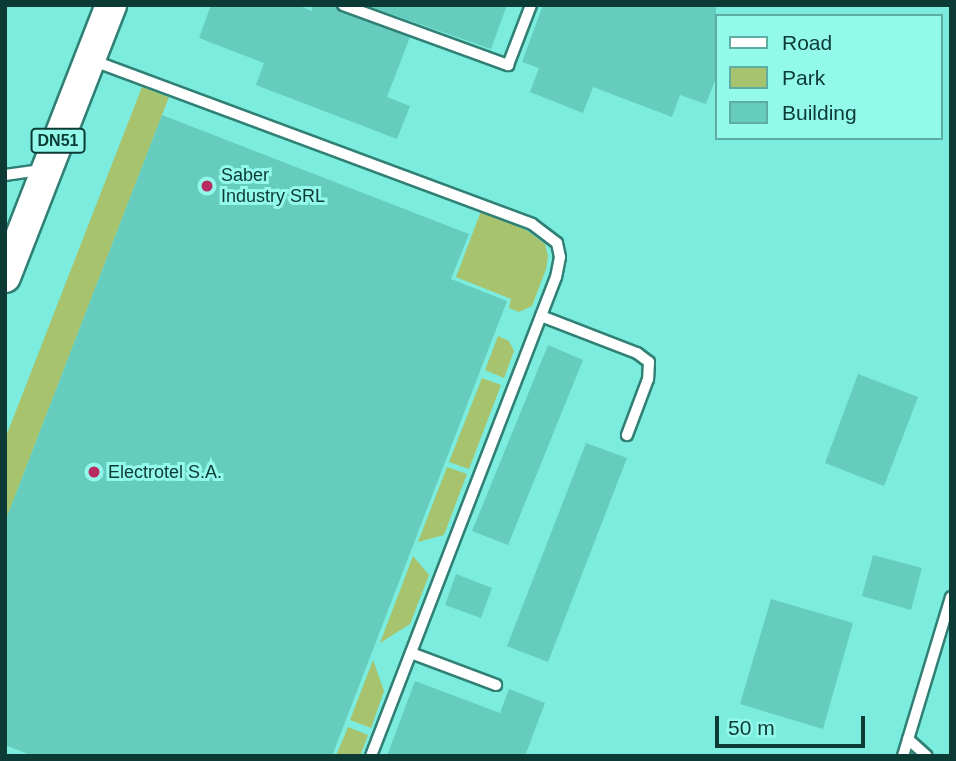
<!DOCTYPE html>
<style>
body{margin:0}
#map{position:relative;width:956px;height:761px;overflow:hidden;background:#93f9ea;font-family:Helvetica,sans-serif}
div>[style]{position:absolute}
.built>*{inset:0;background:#7becdd}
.green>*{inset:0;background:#a8c36e}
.building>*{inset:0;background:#66cdbe}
.roads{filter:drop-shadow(2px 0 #308075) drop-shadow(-2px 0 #308075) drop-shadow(0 2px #308075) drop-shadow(0 -2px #308075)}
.service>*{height:10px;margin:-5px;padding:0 5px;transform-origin:5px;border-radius:5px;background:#fff}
.primary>*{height:30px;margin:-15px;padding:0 15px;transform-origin:15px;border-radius:15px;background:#fff}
.dots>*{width:19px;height:19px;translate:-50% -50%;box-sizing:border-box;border:4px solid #93f9ea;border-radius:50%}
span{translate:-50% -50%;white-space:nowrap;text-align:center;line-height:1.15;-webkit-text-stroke:6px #93f9ea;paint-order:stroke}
.shield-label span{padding:2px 5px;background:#93f9ea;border:2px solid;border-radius:5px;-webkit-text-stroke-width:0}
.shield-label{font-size:16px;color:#0c3a35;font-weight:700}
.poi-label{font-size:18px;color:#0c3a35}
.left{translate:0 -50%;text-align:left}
.frame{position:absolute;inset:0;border:7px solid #0c3a35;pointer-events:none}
.legend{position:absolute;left:715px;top:14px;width:228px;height:126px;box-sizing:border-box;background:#93f9ea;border:2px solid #5dada2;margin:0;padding:9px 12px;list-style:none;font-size:21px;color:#0c3a35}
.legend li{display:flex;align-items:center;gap:14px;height:35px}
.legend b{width:35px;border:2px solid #5dada2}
.scale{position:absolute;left:715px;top:716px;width:150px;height:32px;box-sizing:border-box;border:4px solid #0c3a35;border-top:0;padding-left:9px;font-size:21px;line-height:24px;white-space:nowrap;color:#0c3a35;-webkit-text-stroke:5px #93f9ea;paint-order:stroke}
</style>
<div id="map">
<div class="built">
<div style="clip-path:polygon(evenodd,5px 5px,951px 5px,951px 756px,5px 756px,5px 5px,716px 16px,940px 16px,940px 138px,716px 138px,716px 16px)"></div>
</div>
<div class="green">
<div style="clip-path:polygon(142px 87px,169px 97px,5px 522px,5px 439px)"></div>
<div style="clip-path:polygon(481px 211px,526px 230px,545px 244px,548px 256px,546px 269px,532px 306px,519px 312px,509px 308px,511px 299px,456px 277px)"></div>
<div style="clip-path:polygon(498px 336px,509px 341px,514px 351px,504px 378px,485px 370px)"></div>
<div style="clip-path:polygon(482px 378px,501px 385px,469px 469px,449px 462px)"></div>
<div style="clip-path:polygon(447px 467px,467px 474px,444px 535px,418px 542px)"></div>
<div style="clip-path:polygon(413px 556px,429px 575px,410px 624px,380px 643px)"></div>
<div style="clip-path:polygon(373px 660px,384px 691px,371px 728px,350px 720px)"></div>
<div style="clip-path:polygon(348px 727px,368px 735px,360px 756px,336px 756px)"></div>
</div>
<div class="building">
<div style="clip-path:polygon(211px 5px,297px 5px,312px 11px,313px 5px,336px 5px,340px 12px,410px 37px,387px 97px,410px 106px,397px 139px,256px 85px,264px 63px,199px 38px)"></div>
<div style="clip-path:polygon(365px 5px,507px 5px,491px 49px)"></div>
<div style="clip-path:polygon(543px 5px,716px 5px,716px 78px,706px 104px,680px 95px,672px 117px,593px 87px,583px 113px,530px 92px,539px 68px,522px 62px)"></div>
<div style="clip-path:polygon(162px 115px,469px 234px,451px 279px,507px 301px,332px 756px,33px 756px,5px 745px,5px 522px)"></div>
<div style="clip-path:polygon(548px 345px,583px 360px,508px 545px,472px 531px)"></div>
<div style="clip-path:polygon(858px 374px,918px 397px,884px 486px,825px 463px)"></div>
<div style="clip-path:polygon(586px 443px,627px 458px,548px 662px,507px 646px)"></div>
<div style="clip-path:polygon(873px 555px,922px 568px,911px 610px,862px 596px)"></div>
<div style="clip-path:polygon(456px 574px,492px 588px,481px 618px,445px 605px)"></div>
<div style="clip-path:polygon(771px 599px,853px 623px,823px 729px,740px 704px)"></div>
<div style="clip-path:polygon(415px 681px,500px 713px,509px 689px,545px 703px,525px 756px,387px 756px)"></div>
</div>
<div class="roads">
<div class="service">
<div style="left:343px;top:5px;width:176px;rotate:20deg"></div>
<div style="left:508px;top:65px;width:64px;rotate:-69deg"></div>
<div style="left:94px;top:61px;width:467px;rotate:20.4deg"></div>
<div style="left:532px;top:224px;width:31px;rotate:37deg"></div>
<div style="left:557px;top:243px;width:14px;rotate:78deg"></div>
<div style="left:560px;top:257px;width:20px;rotate:101deg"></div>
<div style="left:556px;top:277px;width:513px;rotate:111.12deg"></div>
<div style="left:5px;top:175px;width:35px;rotate:-8deg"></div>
<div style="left:541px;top:316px;width:103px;rotate:21.1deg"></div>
<div style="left:637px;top:353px;width:15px;rotate:37deg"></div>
<div style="left:649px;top:362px;width:17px;rotate:93deg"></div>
<div style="left:648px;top:379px;width:60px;rotate:110.6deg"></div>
<div style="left:411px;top:653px;width:91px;rotate:20.6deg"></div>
<div style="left:908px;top:739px;width:25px;rotate:42deg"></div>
<div style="left:903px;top:756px;width:166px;rotate:-73.2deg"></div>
</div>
<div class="primary">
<div style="left:5px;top:277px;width:292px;rotate:-68.7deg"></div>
</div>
</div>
<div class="dots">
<div style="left:207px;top:186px;background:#b92c61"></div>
<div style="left:94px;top:472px;background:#b92c61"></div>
</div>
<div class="shield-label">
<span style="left:58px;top:141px">DN51</span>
</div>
<div class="poi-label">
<span class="left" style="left:221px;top:186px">Saber<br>Industry SRL</span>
<span class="left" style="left:108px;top:472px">Electrotel S.A.</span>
</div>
<div class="frame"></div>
<ul class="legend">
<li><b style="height:9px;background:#fff"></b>Road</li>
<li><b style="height:19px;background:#a8c36e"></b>Park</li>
<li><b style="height:19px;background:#66cdbe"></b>Building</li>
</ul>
<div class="scale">50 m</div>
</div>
